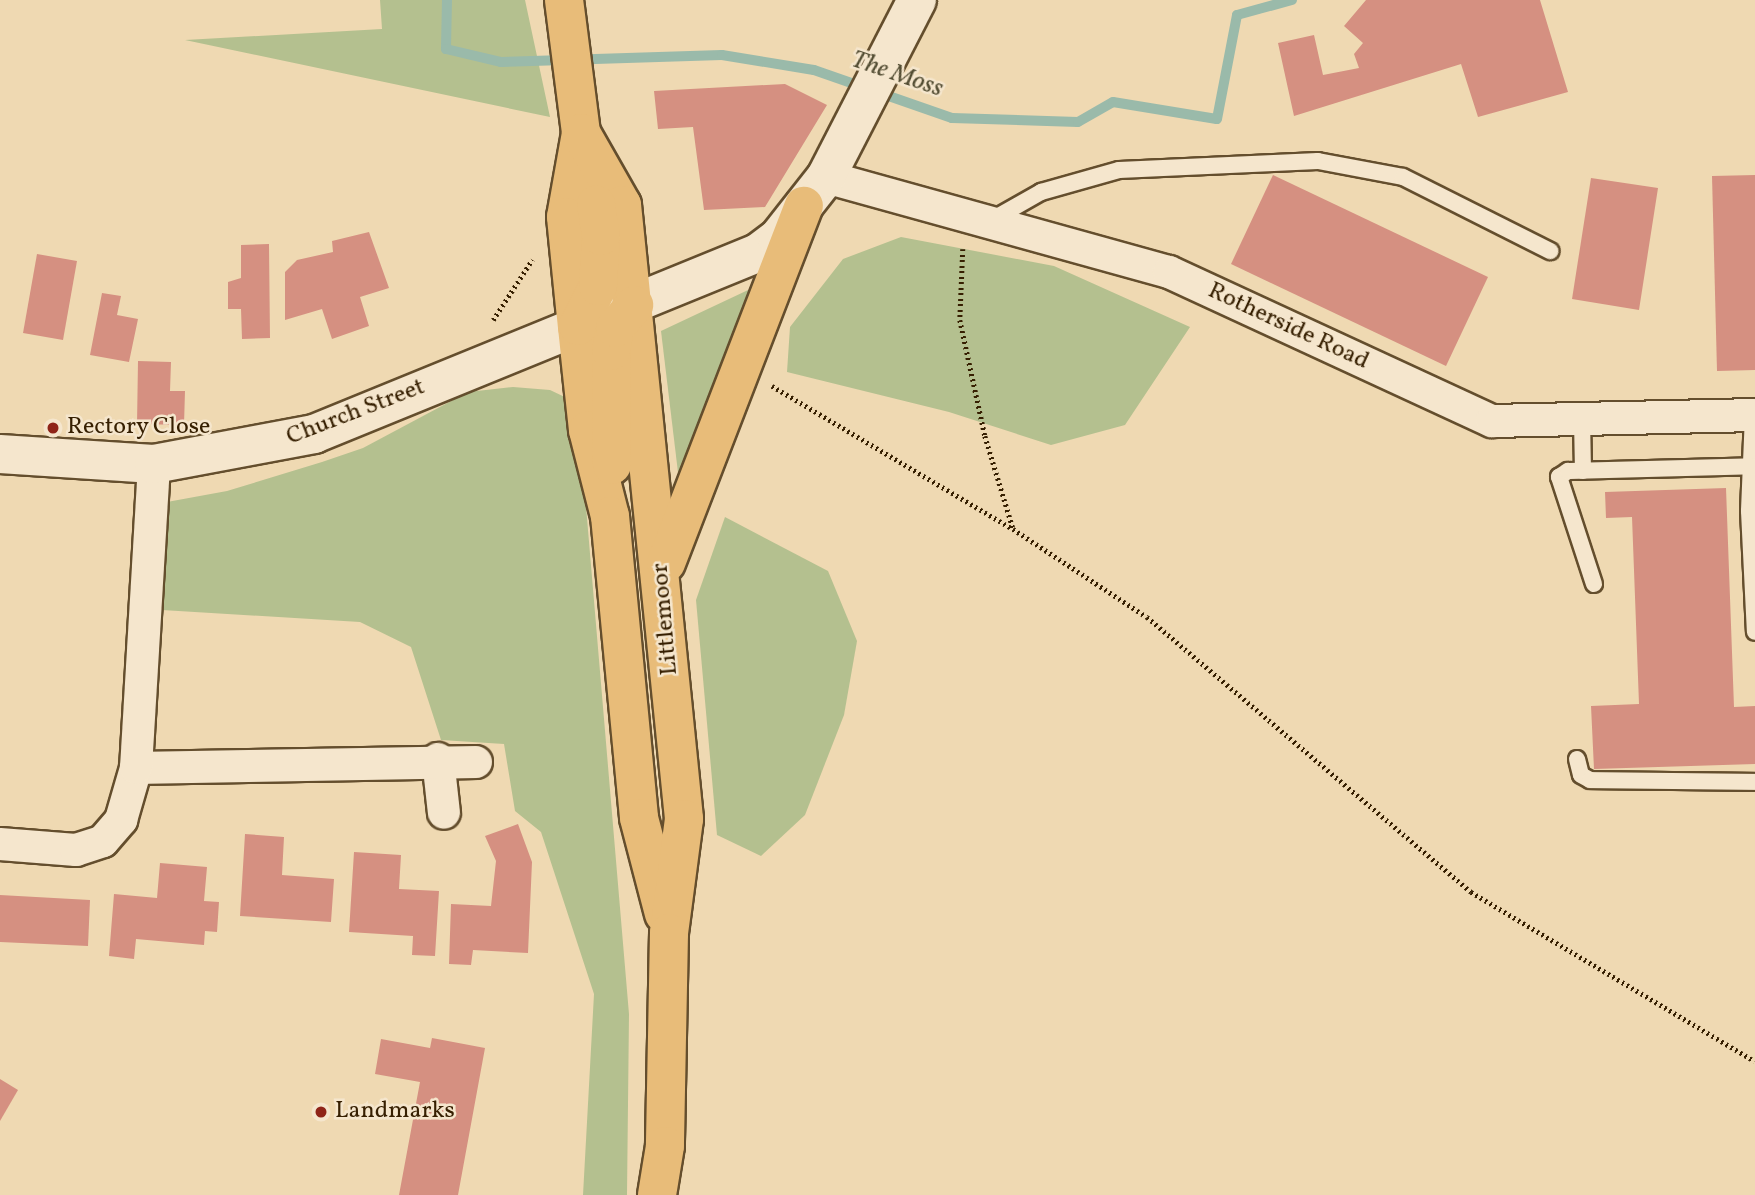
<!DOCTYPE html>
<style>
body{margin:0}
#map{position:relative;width:1755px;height:1195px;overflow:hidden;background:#efd9b2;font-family:Vollkorn,serif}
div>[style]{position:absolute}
.green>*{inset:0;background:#b4c08f}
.stream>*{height:10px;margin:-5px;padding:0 5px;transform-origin:5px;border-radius:5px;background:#9abaaa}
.building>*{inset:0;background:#d59081}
.path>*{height:4.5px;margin-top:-2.25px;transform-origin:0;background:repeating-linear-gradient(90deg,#361f01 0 2px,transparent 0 5.5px)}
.roads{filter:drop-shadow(2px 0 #644e2d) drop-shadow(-2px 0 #644e2d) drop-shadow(0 2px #644e2d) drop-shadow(0 -2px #644e2d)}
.lane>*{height:16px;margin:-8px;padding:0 8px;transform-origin:8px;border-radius:8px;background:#f5e6cd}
.street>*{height:32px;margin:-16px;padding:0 16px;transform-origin:16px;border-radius:16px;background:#f5e6cd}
.secondary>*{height:38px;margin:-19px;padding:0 19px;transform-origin:19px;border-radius:19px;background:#f5e6cd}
.primary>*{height:38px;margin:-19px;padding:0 19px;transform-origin:19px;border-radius:19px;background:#e8bc79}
.dots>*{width:19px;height:19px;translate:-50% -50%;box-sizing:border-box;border:4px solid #f5e6cd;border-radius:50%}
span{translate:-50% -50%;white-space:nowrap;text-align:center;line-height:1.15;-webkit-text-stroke:5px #f5e6cd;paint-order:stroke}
.street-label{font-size:24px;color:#361f01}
.poi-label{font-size:24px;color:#361f01}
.left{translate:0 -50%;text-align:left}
.water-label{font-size:26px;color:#544e34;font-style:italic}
</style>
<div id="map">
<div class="green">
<div style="clip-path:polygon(380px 0,525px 0,550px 117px,185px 40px,382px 29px)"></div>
<div style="clip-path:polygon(901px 237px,1054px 266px,1190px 327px,1125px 425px,1051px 445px,949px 412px,787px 372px,790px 327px,843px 259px)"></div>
<div style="clip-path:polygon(763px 283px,680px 489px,661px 331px)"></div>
<div style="clip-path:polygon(513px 387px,550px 390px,569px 399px,578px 412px,629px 1014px,627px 1195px,583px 1195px,594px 994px,541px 832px,515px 811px,504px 744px,441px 740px,411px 647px,360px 622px,162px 610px,167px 502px,227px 491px,322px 462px,363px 448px,468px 392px)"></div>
<div style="clip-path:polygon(725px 517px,828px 571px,857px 641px,844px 715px,805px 815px,761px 856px,717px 835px,696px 600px)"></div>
</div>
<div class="stream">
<div style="left:447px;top:0;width:49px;rotate:91.2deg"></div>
<div style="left:446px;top:49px;width:57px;rotate:13.3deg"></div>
<div style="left:501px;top:62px;width:221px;rotate:-1.8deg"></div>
<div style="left:722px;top:55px;width:93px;rotate:9.3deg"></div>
<div style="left:814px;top:70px;width:146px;rotate:19.2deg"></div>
<div style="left:952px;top:118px;width:126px;rotate:1.8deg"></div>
<div style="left:1078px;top:122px;width:40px;rotate:-29.7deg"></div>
<div style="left:1113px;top:102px;width:105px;rotate:9.3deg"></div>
<div style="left:1217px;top:119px;width:106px;rotate:-79.1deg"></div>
<div style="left:1237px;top:15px;width:57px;rotate:-15.3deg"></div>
</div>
<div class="building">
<div style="clip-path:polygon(1366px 0,1540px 0,1568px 92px,1478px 117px,1461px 64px,1294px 116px,1278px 43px,1314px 35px,1323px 75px,1359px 68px,1354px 54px,1363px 43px,1344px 26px)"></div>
<div style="clip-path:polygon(785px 84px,827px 105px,765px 207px,704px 210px,693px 127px,658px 129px,654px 91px)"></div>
<div style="clip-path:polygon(1273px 175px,1488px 277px,1446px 366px,1231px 264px)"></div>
<div style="clip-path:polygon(1755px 175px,1755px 370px,1717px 371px,1712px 176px)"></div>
<div style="clip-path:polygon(1591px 178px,1658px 188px,1639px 310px,1572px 299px)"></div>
<div style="clip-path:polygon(369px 232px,389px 288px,360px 297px,369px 326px,332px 339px,322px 309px,285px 320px,285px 272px,297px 260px,333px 252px,332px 241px)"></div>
<div style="clip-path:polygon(269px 244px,270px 338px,242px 339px,241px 309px,228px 309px,228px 282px,241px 278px,241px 245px)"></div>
<div style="clip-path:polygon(37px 254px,77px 261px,63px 340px,23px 333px)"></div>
<div style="clip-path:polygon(102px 293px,121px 296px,117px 315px,138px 319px,129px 362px,90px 355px)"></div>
<div style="clip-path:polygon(138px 361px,171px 362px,170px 391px,185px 391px,184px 425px,137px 424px)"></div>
<div style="clip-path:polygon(1726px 488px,1734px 707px,1755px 706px,1755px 764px,1594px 769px,1591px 706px,1639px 704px,1632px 517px,1606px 518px,1605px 492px)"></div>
<div style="clip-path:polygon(518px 824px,532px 862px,528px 953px,473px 950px,471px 965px,449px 964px,451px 904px,491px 906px,496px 861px,485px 836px)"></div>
<div style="clip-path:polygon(245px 834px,284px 837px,282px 875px,334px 879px,331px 922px,240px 916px)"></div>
<div style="clip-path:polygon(354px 852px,401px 855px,399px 889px,439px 891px,435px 956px,412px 955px,413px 936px,349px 932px)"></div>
<div style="clip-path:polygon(160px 863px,207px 867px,204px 901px,219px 902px,217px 932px,205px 931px,204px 945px,136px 939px,134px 959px,109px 956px,114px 894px,157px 898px)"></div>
<div style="clip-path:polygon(0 895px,90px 900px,88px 946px,0 942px)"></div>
<div style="clip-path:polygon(432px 1038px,485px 1048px,458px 1195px,399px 1195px,420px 1082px,375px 1074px,381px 1039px,430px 1048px)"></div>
<div style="clip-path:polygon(0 1079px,18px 1090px,0 1121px)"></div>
</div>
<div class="path">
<div style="left:963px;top:249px;width:71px;rotate:92.4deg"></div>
<div style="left:960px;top:320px;width:119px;rotate:77.8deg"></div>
<div style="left:985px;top:436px;width:96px;rotate:73.1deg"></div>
<div style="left:493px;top:320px;width:72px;rotate:-57deg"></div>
<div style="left:772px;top:386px;width:280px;rotate:30.7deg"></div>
<div style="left:1013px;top:529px;width:160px;rotate:33.3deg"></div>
<div style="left:1147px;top:617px;width:425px;rotate:40.3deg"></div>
<div style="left:1471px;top:892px;width:330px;rotate:30.8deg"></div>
</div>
<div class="roads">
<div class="lane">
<div style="left:990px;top:221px;width:59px;rotate:-29.6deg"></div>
<div style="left:1041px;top:192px;width:81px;rotate:-15.8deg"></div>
<div style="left:1119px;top:170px;width:199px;rotate:-2.6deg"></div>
<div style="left:1318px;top:161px;width:86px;rotate:10.7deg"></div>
<div style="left:1403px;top:177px;width:165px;rotate:26.7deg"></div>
<div style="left:1753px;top:415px;width:96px;rotate:92.4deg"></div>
<div style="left:1749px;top:511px;width:121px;rotate:87.2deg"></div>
<div style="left:1582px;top:419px;width:52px;rotate:88.9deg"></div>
<div style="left:1594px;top:584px;width:113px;rotate:-108.1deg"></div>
<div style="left:1559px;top:477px;width:11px;rotate:-34deg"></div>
<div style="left:1568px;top:471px;width:187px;rotate:-1.5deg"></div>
<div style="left:1577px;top:759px;width:16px;rotate:76deg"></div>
<div style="left:1581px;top:775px;width:10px;rotate:29deg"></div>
<div style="left:1590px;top:780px;width:165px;rotate:0.7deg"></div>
</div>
<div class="street">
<div style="left:826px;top:177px;width:356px;rotate:15.5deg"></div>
<div style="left:1169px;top:272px;width:356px;rotate:24.8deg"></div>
<div style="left:1492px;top:421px;width:263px;rotate:-1.3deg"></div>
<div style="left:438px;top:759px;width:54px;rotate:83.7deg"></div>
<div style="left:136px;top:768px;width:340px;rotate:-1deg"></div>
<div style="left:0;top:844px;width:76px;rotate:4.5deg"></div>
<div style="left:76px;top:850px;width:28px;rotate:-18deg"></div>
<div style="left:103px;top:841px;width:28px;rotate:-49deg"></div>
<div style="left:121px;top:820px;width:54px;rotate:-73.9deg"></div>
<div style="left:136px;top:768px;width:305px;rotate:-86.6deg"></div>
</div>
<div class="secondary">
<div style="left:0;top:454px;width:154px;rotate:3.7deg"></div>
<div style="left:154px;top:464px;width:163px;rotate:-10.6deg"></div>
<div style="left:314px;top:434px;width:479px;rotate:-22.2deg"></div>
<div style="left:758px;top:253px;width:25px;rotate:-37deg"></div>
<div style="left:778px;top:238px;width:78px;rotate:-51.8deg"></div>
<div style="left:826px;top:177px;width:199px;rotate:-62.8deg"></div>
</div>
<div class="primary">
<div style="left:564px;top:0;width:134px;rotate:82.7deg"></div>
<div style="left:581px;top:133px;width:85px;rotate:100.1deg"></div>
<div style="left:566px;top:217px;width:111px;rotate:84.3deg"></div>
<div style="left:577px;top:327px;width:104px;rotate:83.9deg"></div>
<div style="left:588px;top:430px;width:89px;rotate:75.7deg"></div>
<div style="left:610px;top:516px;width:303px;rotate:84.5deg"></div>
<div style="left:639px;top:818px;width:99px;rotate:75.4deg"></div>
<div style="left:581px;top:133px;width:83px;rotate:60.3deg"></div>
<div style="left:622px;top:205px;width:617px;rotate:84.23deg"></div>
<div style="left:684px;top:819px;width:115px;rotate:97.5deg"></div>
<div style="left:669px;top:933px;width:213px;rotate:91.1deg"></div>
<div style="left:665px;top:1146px;width:50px;rotate:99.3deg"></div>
<div style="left:578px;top:326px;width:45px;rotate:-63.4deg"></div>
<div style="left:598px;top:286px;width:50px;rotate:-86.6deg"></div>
<div style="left:601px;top:236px;width:32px;rotate:-99deg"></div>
<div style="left:612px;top:465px;width:114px;rotate:-90.5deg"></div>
<div style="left:611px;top:351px;width:23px;rotate:-80deg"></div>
<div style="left:615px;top:328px;width:30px;rotate:-50deg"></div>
<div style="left:666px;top:563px;width:383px;rotate:-68.9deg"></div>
</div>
</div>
<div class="dots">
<div style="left:53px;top:428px;background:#8f2418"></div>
<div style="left:321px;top:1112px;background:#8f2418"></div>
</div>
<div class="street-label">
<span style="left:1288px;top:327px;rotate:25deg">Rotherside Road</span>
<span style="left:356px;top:413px;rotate:-21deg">Church Street</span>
<span style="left:666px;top:619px;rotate:-95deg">Littlemoor</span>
</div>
<div class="poi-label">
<span class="left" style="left:67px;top:428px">Rectory Close</span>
<span class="left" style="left:335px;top:1112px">Landmarks</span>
</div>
<div class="water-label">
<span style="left:897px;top:75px;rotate:19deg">The Moss</span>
</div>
</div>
